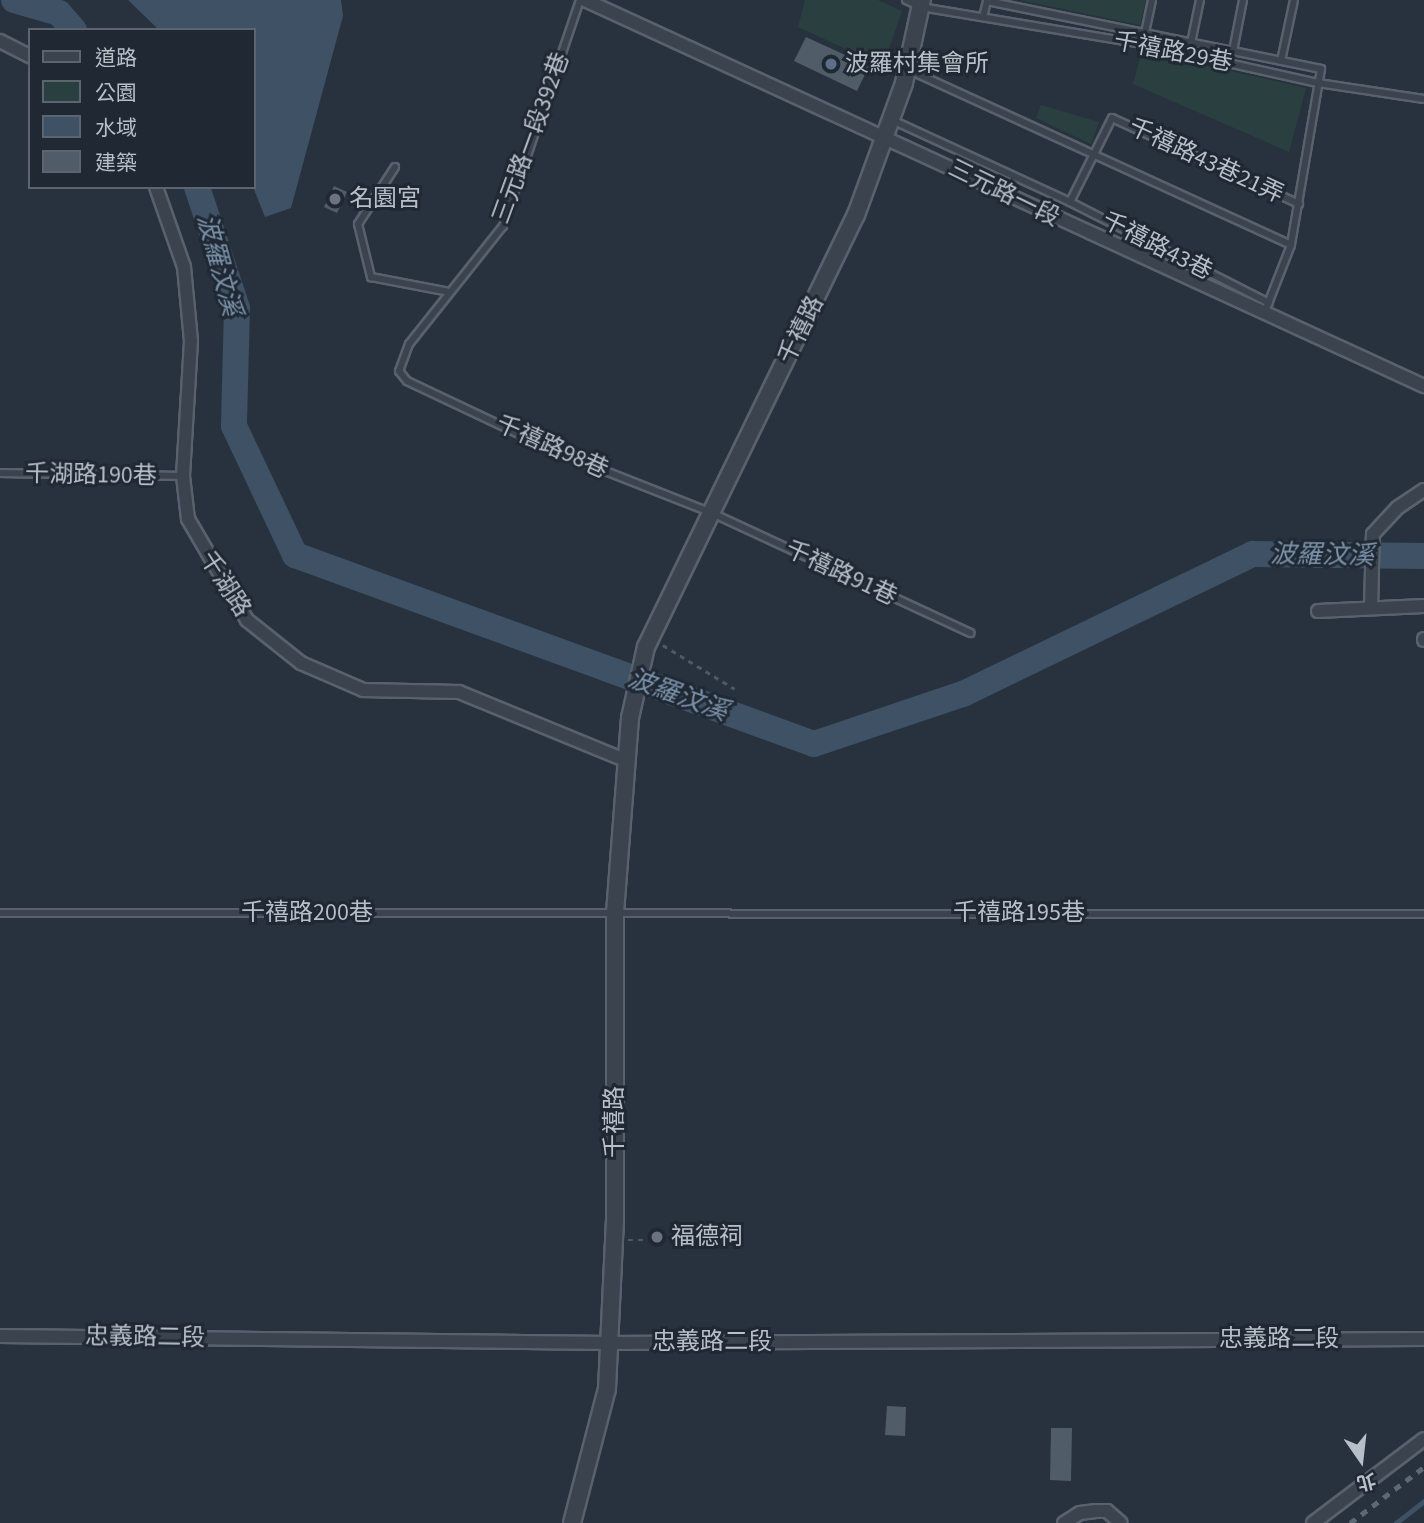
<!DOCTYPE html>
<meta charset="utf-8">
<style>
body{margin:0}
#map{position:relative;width:1424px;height:1523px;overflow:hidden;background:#27323e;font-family:"Source Sans 3","Noto Sans TC",sans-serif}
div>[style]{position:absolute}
.green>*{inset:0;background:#2a4040}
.water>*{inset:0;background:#3e5165}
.stream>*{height:4.5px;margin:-2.25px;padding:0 2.25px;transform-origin:2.25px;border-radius:2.25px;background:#3e5165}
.river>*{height:26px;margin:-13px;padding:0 13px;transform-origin:13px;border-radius:13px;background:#3e5165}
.building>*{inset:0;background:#505d69}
.path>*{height:2.5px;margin-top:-1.25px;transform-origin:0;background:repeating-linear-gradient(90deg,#495d5e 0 5px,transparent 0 10px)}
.roads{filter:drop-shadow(2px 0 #59626c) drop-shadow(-2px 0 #59626c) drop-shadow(0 2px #59626c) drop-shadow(0 -2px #59626c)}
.service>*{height:6px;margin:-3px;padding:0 3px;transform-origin:3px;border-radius:3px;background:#3b444e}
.minor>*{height:12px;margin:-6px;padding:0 6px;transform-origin:6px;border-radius:6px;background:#3b444e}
.tertiary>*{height:16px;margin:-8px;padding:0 8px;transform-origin:8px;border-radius:8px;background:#3b444e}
.rail>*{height:4.5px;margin-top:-2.25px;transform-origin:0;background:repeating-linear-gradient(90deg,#5d6875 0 7px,transparent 0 14px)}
.dots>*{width:19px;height:19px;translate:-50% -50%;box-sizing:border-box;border:4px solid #202933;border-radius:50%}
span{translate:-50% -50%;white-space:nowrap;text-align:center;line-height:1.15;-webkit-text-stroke:6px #202933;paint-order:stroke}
.street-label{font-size:24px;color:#b7bfc9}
.poi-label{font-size:24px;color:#b7bfc9}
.left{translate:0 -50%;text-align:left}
.water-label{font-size:26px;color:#7a91aa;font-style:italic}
.legend{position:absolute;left:28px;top:28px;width:228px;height:161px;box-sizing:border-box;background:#202933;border:2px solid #5c656f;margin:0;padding:9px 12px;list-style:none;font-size:21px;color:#b7bfc9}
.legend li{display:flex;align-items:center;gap:14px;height:35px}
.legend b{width:35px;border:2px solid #5c656f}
.north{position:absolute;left:1326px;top:1425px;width:70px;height:70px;-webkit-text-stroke:5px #202933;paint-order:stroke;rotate:166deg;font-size:19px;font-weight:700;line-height:28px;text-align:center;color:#b7bfc9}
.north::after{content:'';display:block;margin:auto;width:24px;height:32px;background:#b7bfc9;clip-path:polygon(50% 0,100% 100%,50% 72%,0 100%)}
</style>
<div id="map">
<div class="green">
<div style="clip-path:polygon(805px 0,878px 0,902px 11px,883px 66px,798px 27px)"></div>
<div style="clip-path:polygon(1019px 0,1146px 0,1140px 25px)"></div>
<div style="clip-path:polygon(1142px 51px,1306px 88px,1289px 152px,1133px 84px)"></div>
<div style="clip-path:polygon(1041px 105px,1099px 122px,1091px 144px,1036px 118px)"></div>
</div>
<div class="water">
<div style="clip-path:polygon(128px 0,341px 0,343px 16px,291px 208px,265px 217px,253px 187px,254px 30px,159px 30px)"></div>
</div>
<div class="stream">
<div style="left:1396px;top:1523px;width:36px;rotate:-38deg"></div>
</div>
<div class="river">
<div style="left:14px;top:0;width:47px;rotate:16.1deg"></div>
<div style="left:59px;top:13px;width:23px;rotate:49deg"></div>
<div style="left:197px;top:187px;width:127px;rotate:71.7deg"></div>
<div style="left:237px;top:308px;width:118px;rotate:91.5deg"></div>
<div style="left:234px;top:426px;width:143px;rotate:64.7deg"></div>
<div style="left:295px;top:555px;width:552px;rotate:20.01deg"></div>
<div style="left:814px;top:744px;width:157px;rotate:-18.6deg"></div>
<div style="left:963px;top:694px;width:322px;rotate:-25.8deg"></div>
<div style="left:1253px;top:554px;width:171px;rotate:0.7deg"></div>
</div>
<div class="building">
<div style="clip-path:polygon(806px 37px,869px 66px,857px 91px,794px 61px)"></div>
<div style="clip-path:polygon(334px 186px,347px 192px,337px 213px,324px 207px)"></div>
<div style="clip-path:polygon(887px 1406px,906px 1407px,905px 1436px,885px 1435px)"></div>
<div style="clip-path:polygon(1051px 1428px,1072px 1428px,1071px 1481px,1050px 1480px)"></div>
</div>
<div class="path">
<div style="left:663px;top:645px;width:84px;rotate:31.4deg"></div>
<div style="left:628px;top:1240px;width:18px"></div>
</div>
<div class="roads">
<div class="service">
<div style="left:580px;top:0;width:239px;rotate:108.8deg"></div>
<div style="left:503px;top:226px;width:151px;rotate:128.5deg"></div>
<div style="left:409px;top:344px;width:29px;rotate:110deg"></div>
<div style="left:399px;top:371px;width:13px;rotate:51deg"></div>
<div style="left:407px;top:381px;width:166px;rotate:25.3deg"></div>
<div style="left:557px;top:452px;width:167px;rotate:21.5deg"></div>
<div style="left:712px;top:513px;width:285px;rotate:24.9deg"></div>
<div style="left:906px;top:0;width:17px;rotate:25deg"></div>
<div style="left:921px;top:7px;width:225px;rotate:9.5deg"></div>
<div style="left:1143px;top:44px;width:179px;rotate:12.6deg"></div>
<div style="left:1318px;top:83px;width:107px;rotate:8.6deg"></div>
<div style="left:983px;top:17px;width:16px;rotate:-76deg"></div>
<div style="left:987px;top:1px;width:341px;rotate:11.5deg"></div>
<div style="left:1321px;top:69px;width:179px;rotate:99.7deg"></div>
<div style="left:1291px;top:245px;width:74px;rotate:111.4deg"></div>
<div style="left:1145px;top:33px;width:34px;rotate:-78deg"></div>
<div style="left:1191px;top:43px;width:44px;rotate:-78.2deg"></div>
<div style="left:1233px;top:51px;width:52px;rotate:-78.9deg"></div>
<div style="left:1281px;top:61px;width:62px;rotate:-78deg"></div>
<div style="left:907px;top:69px;width:422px;rotate:24.6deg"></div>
<div style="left:892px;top:120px;width:196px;rotate:24.7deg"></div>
<div style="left:1070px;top:202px;width:223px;rotate:26.9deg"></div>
<div style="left:395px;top:167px;width:68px;rotate:123deg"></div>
<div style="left:358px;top:224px;width:55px;rotate:76.2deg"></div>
<div style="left:371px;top:277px;width:80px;rotate:10.8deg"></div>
<div style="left:1070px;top:202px;width:94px;rotate:-63.4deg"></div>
<div style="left:1112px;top:118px;width:206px;rotate:24.7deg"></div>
<div style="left:0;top:473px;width:183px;rotate:0.9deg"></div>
<div style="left:0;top:913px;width:1424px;rotate:0.04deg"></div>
</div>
<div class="minor">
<div style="left:585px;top:0;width:924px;rotate:24.71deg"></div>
<div style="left:0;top:41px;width:34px;rotate:27deg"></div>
<div style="left:156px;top:187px;width:85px;rotate:70.7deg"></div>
<div style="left:184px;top:267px;width:74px;rotate:84.6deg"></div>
<div style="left:191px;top:341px;width:135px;rotate:93.4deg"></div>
<div style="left:183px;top:476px;width:43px;rotate:83.4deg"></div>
<div style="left:188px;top:519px;width:117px;rotate:59.7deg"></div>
<div style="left:247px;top:620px;width:69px;rotate:38.5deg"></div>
<div style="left:301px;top:663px;width:68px;rotate:23.5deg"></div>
<div style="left:363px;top:690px;width:96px;rotate:1.2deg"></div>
<div style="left:459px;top:692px;width:179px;rotate:22.3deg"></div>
<div style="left:1371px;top:608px;width:74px;rotate:-88.5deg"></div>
<div style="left:1373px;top:534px;width:35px;rotate:-47deg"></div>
<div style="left:1397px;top:508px;width:32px;rotate:-34deg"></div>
<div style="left:1318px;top:611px;width:106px;rotate:-2.7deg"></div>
<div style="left:1424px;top:639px;width:1px;rotate:90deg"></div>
<div style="left:0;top:1336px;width:609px;rotate:0.66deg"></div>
<div style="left:609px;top:1343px;width:815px;rotate:-0.28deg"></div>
<div style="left:1064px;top:1523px;width:19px;rotate:-32deg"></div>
<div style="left:1080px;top:1513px;width:16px;rotate:-7deg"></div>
<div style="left:1096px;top:1511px;width:11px"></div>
<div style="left:1107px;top:1511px;width:18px;rotate:41deg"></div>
<div style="left:1313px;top:1523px;width:139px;rotate:-37.1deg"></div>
</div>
<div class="tertiary">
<div style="left:572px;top:1523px;width:138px;rotate:-75.4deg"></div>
<div style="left:607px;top:1389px;width:170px;rotate:-87.3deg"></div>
<div style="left:615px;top:1219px;width:306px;rotate:-90deg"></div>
<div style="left:615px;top:913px;width:196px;rotate:-85.6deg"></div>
<div style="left:630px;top:718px;width:73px;rotate:-77.3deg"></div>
<div style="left:646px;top:647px;width:480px;rotate:-64.1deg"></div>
<div style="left:856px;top:215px;width:140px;rotate:-70deg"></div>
<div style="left:904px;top:83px;width:85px;rotate:-77.8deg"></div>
</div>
</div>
<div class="rail">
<div style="left:1350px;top:1523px;width:93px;rotate:-37.1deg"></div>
</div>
<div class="dots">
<div style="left:831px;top:64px;background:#5c6f8a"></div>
<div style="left:335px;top:199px;background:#6b7280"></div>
<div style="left:657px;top:1237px;background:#6b7280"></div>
</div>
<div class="street-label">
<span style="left:1173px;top:52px;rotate:11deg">千禧路29巷</span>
<span style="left:531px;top:138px;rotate:-70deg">三元路一段392巷</span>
<span style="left:1206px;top:161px;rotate:25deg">千禧路43巷21弄</span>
<span style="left:1004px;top:193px;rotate:26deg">三元路一段</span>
<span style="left:1157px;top:246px;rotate:27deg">千禧路43巷</span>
<span style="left:801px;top:330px;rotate:-64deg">千禧路</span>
<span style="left:552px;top:447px;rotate:24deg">千禧路98巷</span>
<span style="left:91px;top:475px;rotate:1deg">千湖路190巷</span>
<span style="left:841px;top:573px;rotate:25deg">千禧路91巷</span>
<span style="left:225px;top:584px;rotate:57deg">千湖路</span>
<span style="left:307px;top:913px">千禧路200巷</span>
<span style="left:1019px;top:913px">千禧路195巷</span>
<span style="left:615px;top:1122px;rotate:-90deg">千禧路</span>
<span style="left:145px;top:1337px;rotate:1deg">忠義路二段</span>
<span style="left:1279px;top:1339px">忠義路二段</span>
<span style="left:712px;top:1342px">忠義路二段</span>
</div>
<div class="poi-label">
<span class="left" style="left:845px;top:64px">波羅村集會所</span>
<span class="left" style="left:349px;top:199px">名園宮</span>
<span class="left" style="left:671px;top:1237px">福德祠</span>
</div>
<div class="water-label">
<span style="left:219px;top:265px;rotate:75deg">波羅汶溪</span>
<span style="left:1322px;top:555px;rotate:1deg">波羅汶溪</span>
<span style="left:678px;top:695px;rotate:20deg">波羅汶溪</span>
</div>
<ul class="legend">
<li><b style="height:9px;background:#3b444e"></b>道路</li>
<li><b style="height:19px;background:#2a4040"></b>公園</li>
<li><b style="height:19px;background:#3e5165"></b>水域</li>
<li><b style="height:19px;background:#505d69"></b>建築</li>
</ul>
<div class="north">北</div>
</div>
